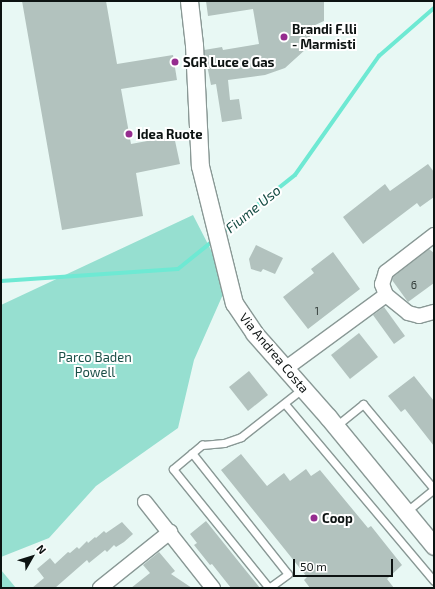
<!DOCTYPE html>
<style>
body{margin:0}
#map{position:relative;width:435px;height:589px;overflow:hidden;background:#e8f8f4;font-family:"Exo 2",sans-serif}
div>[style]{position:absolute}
.green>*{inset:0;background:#96dfd0}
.stream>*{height:4px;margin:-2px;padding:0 2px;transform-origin:2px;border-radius:2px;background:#6ee9d3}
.building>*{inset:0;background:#b2c2be}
.roads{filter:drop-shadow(1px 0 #899895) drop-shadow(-1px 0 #899895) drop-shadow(0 1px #899895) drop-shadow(0 -1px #899895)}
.service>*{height:7px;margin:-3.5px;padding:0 3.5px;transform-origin:3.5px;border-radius:3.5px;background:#fff}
.minor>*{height:14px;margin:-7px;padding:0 7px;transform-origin:7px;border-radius:7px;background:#fff}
.tertiary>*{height:17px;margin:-8.5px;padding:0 8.5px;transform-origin:8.5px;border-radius:8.5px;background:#fff}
.dots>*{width:11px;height:11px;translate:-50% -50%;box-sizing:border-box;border:2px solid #fff;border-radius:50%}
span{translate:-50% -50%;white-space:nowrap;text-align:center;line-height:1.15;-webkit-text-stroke:4px #fff;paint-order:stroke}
.number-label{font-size:11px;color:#363f3d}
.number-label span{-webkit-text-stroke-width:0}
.poi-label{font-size:13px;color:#0d1312;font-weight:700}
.left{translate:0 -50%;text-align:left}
.street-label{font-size:13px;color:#0d1312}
.park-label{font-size:13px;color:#1a4f47}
.water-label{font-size:14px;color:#134a41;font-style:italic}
.frame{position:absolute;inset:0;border:2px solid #0d1312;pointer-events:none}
.north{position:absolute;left:12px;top:537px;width:40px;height:40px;-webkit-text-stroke:3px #fff;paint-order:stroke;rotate:51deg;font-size:11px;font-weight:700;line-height:16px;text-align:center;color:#0d1312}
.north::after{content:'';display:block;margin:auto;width:14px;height:18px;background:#0d1312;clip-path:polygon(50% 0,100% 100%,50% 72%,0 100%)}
.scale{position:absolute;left:293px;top:559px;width:100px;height:18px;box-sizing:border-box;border:2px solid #0d1312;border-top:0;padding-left:5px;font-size:12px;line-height:14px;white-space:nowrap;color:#0d1312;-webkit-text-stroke:3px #fff;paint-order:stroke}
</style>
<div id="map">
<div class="green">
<div style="clip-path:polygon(193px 215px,228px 283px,194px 360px,178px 428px,96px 486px,49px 538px,1px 557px,1px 305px)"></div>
<div style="clip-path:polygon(1px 570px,16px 588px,1px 588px)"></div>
</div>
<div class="stream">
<div style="left:222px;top:233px;width:93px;rotate:-38.5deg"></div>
<div style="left:295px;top:175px;width:146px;rotate:-54.8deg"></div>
<div style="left:379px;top:56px;width:73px;rotate:-41.1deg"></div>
<div style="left:1px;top:281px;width:177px;rotate:-3.9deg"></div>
<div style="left:178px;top:269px;width:46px;rotate:-38.9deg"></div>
</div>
<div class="building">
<div style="clip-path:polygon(22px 1px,106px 1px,117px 64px,173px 55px,177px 80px,121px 89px,131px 144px,174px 136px,180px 164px,136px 173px,143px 216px,62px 230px)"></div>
<div style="clip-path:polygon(206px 1px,324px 1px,324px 21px,313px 26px,306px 49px,285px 68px,265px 75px,228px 80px,230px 100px,239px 99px,242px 119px,222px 122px,216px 84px,211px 85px,204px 50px,222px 47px,223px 50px,259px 44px,253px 9px,208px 16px)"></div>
<div style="clip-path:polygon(428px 164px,434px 172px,434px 197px,420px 207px,417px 203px,363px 244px,343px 217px,385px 184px,390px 191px)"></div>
<div style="clip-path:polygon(256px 245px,283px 258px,275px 274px,263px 269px,261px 272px,251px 269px,249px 259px)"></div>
<div style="clip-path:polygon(429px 249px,434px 253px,434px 283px,408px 302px,392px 280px,393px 277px)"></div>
<div style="clip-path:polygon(333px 252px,360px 289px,308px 329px,283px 297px,314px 273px,311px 269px)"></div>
<div style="clip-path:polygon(384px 307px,405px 336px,394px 344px,373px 315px)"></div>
<div style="clip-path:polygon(359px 333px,378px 357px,350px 379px,331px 355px)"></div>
<div style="clip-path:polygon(249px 371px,268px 395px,248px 411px,229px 387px)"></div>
<div style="clip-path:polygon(414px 376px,434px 401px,434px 446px,405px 409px,401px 412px,388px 396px)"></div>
<div style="clip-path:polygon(241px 454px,267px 486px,284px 473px,290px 481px,306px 469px,311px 476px,320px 470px,368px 528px,371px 526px,402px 565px,387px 579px,394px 588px,310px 588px,304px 580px,307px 577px,221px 470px)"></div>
<div style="clip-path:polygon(206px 521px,247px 572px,260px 588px,231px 588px,212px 564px,210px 565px,194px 545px,197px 543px,190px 534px)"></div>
<div style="clip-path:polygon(122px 522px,133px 534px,124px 542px,116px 547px,114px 545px,107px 552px,105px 550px,89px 563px,87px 560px,55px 588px,32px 588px,44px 578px,37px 569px,50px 558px,55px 564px,68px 552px,70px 553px,77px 547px,79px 549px,87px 541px,88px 543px,95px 537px,96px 538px,104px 531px,106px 533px)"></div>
<div style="clip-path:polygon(159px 552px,175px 571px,171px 574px,192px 588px,131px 588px,150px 573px,143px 565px)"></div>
</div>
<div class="roads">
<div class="service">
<div style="left:285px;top:404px;width:231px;rotate:49.9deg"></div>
<div style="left:336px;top:426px;width:35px;rotate:-39deg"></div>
<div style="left:363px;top:404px;width:111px;rotate:50.1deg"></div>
<div style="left:434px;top:489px;width:36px;rotate:141deg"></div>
<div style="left:192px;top:453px;width:154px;rotate:51.6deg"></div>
<div style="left:288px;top:574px;width:24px;rotate:144deg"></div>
<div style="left:269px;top:588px;width:153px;rotate:-128.9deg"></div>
<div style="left:173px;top:469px;width:38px;rotate:-40deg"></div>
<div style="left:202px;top:445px;width:22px;rotate:-5deg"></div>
<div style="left:224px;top:443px;width:18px;rotate:-19deg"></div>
<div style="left:241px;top:437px;width:78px;rotate:-38.2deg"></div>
</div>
<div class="minor">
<div style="left:434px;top:235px;width:61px;rotate:142.4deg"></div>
<div style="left:386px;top:272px;width:13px;rotate:108deg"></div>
<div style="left:382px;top:284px;width:12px;rotate:70deg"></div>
<div style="left:386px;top:295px;width:28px;rotate:39deg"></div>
<div style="left:408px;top:313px;width:11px;rotate:15deg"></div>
<div style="left:419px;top:316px;width:16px;rotate:-15deg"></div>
<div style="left:285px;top:369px;width:125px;rotate:-36.2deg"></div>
<div style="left:145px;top:502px;width:110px;rotate:51.7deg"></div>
<div style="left:100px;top:588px;width:90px;rotate:-38.7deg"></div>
</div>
<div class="tertiary">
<div style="left:189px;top:1px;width:44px;rotate:83.5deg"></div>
<div style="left:194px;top:45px;width:121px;rotate:87.2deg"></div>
<div style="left:200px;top:166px;width:141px;rotate:76.1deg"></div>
<div style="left:234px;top:303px;width:36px;rotate:56deg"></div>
<div style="left:254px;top:333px;width:112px;rotate:48.6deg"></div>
<div style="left:328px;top:417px;width:167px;rotate:50.6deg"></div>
</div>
</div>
<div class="dots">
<div style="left:284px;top:37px;background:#952c8f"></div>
<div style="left:175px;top:62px;background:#952c8f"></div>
<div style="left:129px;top:134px;background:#952c8f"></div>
<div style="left:314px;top:518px;background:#952c8f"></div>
</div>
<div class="number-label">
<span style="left:414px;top:285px">6</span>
<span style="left:317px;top:311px">1</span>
</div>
<div class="poi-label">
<span class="left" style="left:292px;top:37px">Brandi F.lli<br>- Marmisti</span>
<span class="left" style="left:183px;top:62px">SGR Luce e Gas</span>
<span class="left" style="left:137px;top:134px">Idea Ruote</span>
<span class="left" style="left:322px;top:518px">Coop</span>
</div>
<div class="street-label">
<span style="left:274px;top:353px;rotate:50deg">Via Andrea Costa</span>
</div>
<div class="park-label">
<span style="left:95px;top:365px">Parco Baden<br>Powell</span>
</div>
<div class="water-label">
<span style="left:253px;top:209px;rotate:-39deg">Fiume Uso</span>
</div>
<div class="frame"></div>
<div class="north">N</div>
<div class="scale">50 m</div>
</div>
